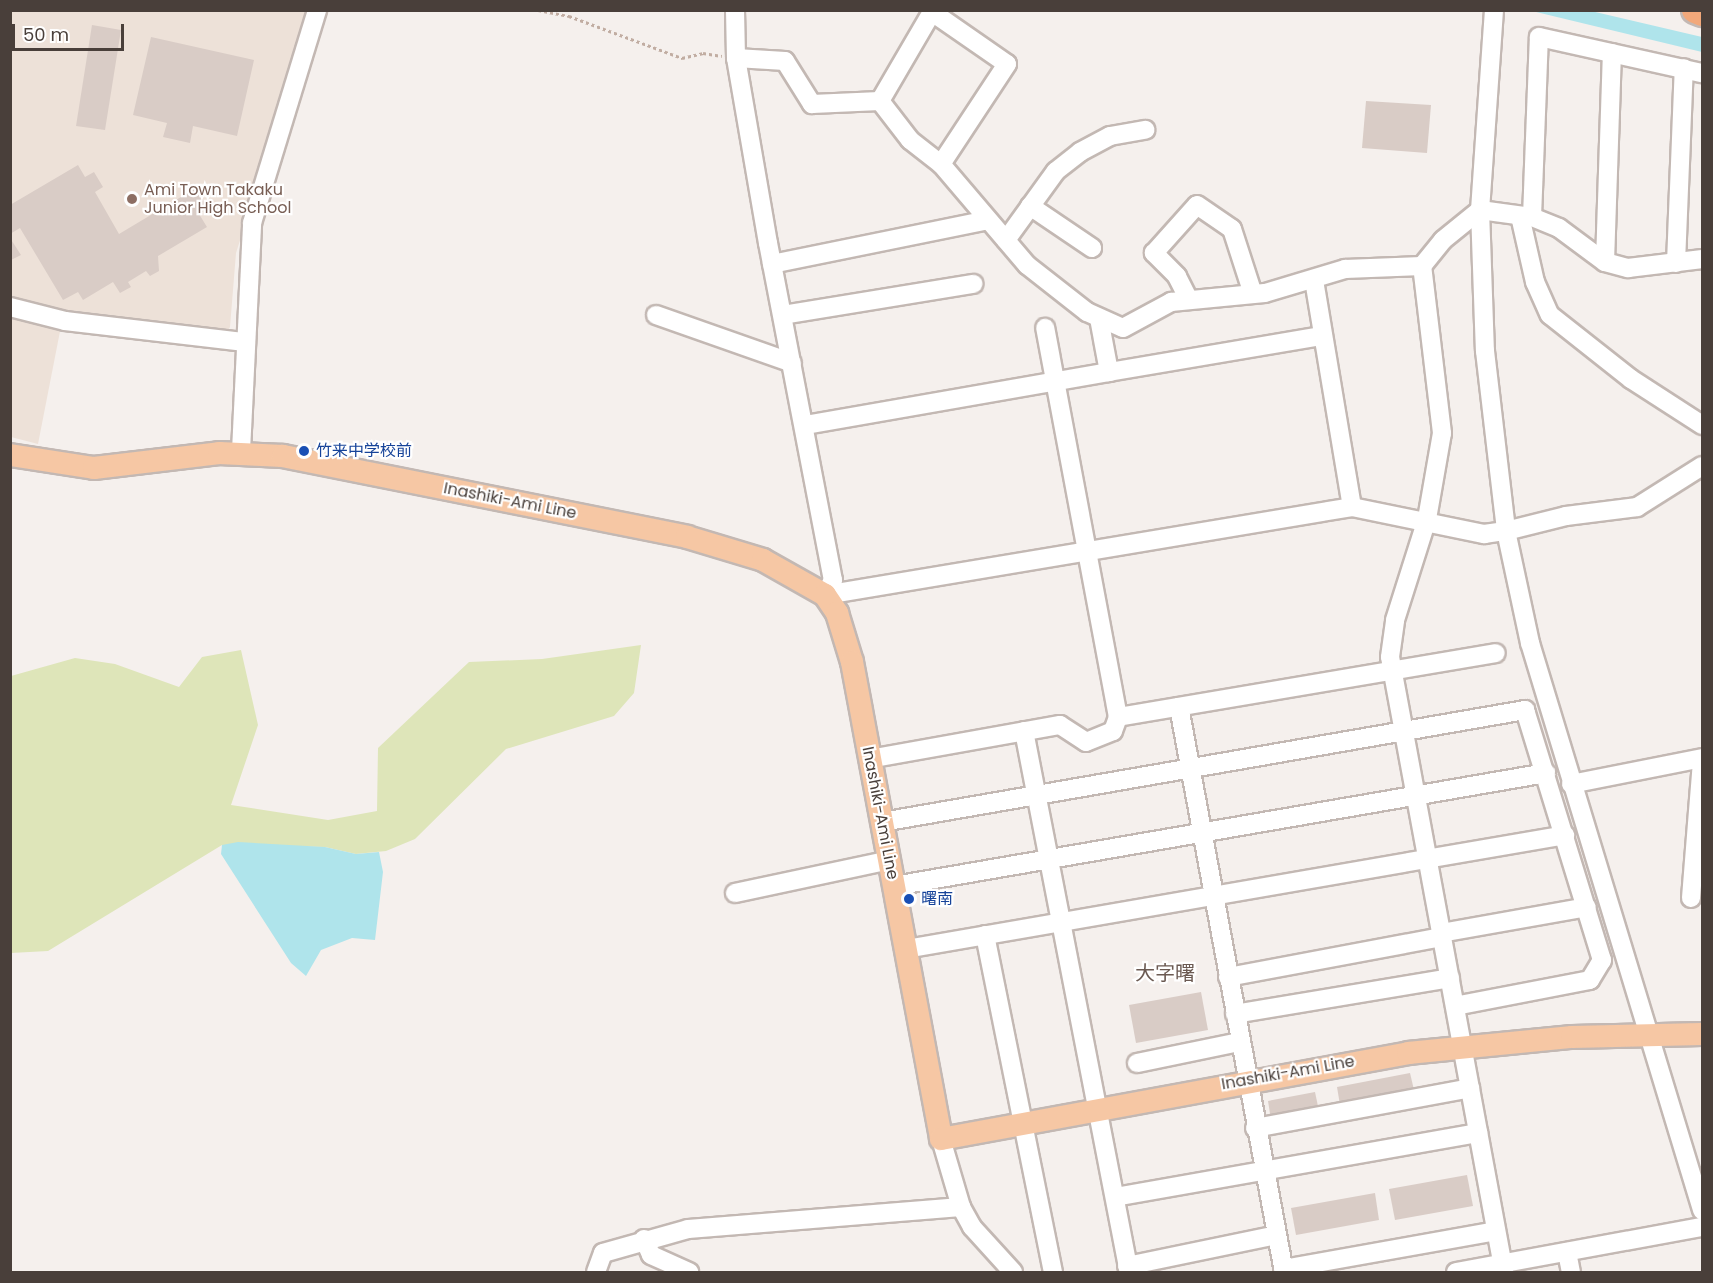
<!DOCTYPE html>
<meta charset="utf-8">
<style>
body{margin:0}
#map{position:relative;width:1713px;height:1283px;overflow:hidden;background:#f5f0ed;font-family:Poppins,"Noto Sans JP",sans-serif}
div>[style]{position:absolute}
.education>*{inset:0;background:#ede1d8}
.green>*{inset:0;background:#dee5b9}
.water>*{inset:0;background:#afe4eb}
.building>*{inset:0;background:#d9ccc6}
.path>*{height:3px;margin-top:-1.5px;transform-origin:0;background:repeating-linear-gradient(90deg,#c1ada2 0 3px,transparent 0 6px)}
.roads{filter:drop-shadow(2px 0 #c3b8b3) drop-shadow(-2px 0 #c3b8b3) drop-shadow(0 2px #c3b8b3) drop-shadow(0 -2px #c3b8b3)}
.minor>*{height:18px;margin:-9px;padding:0 9px;transform-origin:9px;border-radius:9px;background:#fff}
.major>*{height:22px;margin:-11px;padding:0 11px;transform-origin:11px;border-radius:11px;background:#f6c7a4}
.highway>*{height:26px;margin:-13px;padding:0 13px;transform-origin:13px;border-radius:13px;background:#f2a87a}
.dots>*{width:16px;height:16px;translate:-50% -50%;box-sizing:border-box;border:3px solid #fff;border-radius:50%}
span{translate:-50% -50%;white-space:nowrap;text-align:center;line-height:1.15;-webkit-text-stroke:4.5px #fff;paint-order:stroke}
.education-label{font-size:16px;color:#785e54}
.left{translate:0 -50%;text-align:left}
.transit-label{font-size:16px;color:#164399}
.street-label{font-size:16px;color:#493f3a}
.quarter-label{font-size:20px;color:#6b5a52}
.frame{position:absolute;inset:0;border:12px solid #493f3a;pointer-events:none}
.scale{position:absolute;left:12px;top:24px;width:112px;height:27px;box-sizing:border-box;border:3px solid #493f3a;border-top:0;padding-left:8px;font-size:18px;line-height:21px;white-space:nowrap;color:#493f3a;-webkit-text-stroke:4px #fff;paint-order:stroke}
</style>
<div id="map">
<div class="education">
<div style="clip-path:polygon(10px 11px,313px 11px,236px 253px,230px 327px,225px 336px,63px 316px,38px 444px,11px 437px)"></div>
</div>
<div class="green">
<div style="clip-path:polygon(641px 645px,634px 693px,614px 716px,506px 749px,415px 839px,386px 851px,356px 854px,325px 847px,222px 845px,48px 951px,11px 953px,11px 676px,75px 658px,115px 664px,179px 687px,202px 657px,241px 650px,258px 725px,231px 805px,328px 820px,377px 811px,378px 748px,469px 662px,542px 659px)"></div>
</div>
<div class="water">
<div style="clip-path:polygon(1532px 11px,1591px 11px,1702px 37px,1702px 52px)"></div>
<div style="clip-path:polygon(238px 842px,325px 847px,356px 854px,379px 852px,383px 872px,375px 940px,352px 938px,321px 950px,306px 976px,291px 963px,221px 854px,222px 845px)"></div>
</div>
<div class="building">
<div style="clip-path:polygon(92px 25px,121px 30px,105px 130px,76px 126px)"></div>
<div style="clip-path:polygon(151px 37px,254px 60px,237px 136px,193px 126px,190px 143px,163px 137px,167px 123px,133px 115px)"></div>
<div style="clip-path:polygon(1366px 101px,1431px 105px,1427px 153px,1362px 148px)"></div>
<div style="clip-path:polygon(78px 165px,85px 177px,94px 172px,103px 187px,95px 192px,119px 234px,196px 188px,208px 208px,199px 214px,207px 227px,158px 256px,159px 271px,150px 276px,146px 271px,128px 282px,131px 287px,120px 293px,113px 282px,83px 300px,78px 292px,63px 300px,20px 228px,10px 234px,10px 205px)"></div>
<div style="clip-path:polygon(10px 238px,21px 255px,11px 260px,10px 259px)"></div>
<div style="clip-path:polygon(1201px 992px,1208px 1030px,1136px 1043px,1129px 1005px)"></div>
<div style="clip-path:polygon(1410px 1073px,1414px 1090px,1340px 1105px,1337px 1087px)"></div>
<div style="clip-path:polygon(1315px 1092px,1319px 1111px,1271px 1120px,1268px 1101px)"></div>
<div style="clip-path:polygon(1467px 1175px,1473px 1206px,1395px 1220px,1389px 1189px)"></div>
<div style="clip-path:polygon(1375px 1193px,1379px 1220px,1296px 1235px,1291px 1208px)"></div>
</div>
<div class="path">
<div style="left:538px;top:10px;width:32px;rotate:11deg"></div>
<div style="left:569px;top:16px;width:121px;rotate:20.4deg"></div>
<div style="left:682px;top:58px;width:22px;rotate:-13deg"></div>
<div style="left:703px;top:53px;width:19px;rotate:9deg"></div>
</div>
<div class="roads">
<div class="minor">
<div style="left:735px;top:10px;width:48px;rotate:88.8deg"></div>
<div style="left:736px;top:58px;width:188px;rotate:80.2deg"></div>
<div style="left:768px;top:243px;width:343px;rotate:79.1deg"></div>
<div style="left:833px;top:580px;width:17px;rotate:118deg"></div>
<div style="left:1494px;top:10px;width:200px;rotate:94deg"></div>
<div style="left:1480px;top:210px;width:141px;rotate:88deg"></div>
<div style="left:1485px;top:351px;width:181px;rotate:83.3deg"></div>
<div style="left:1506px;top:531px;width:115px;rotate:77.9deg"></div>
<div style="left:1530px;top:643px;width:593px;rotate:73.12deg"></div>
<div style="left:736px;top:58px;width:49px;rotate:3.5deg"></div>
<div style="left:785px;top:61px;width:51px;rotate:57.9deg"></div>
<div style="left:812px;top:104px;width:68px;rotate:-2.5deg"></div>
<div style="left:880px;top:101px;width:49px;rotate:52.4deg"></div>
<div style="left:910px;top:140px;width:39px;rotate:38deg"></div>
<div style="left:941px;top:164px;width:133px;rotate:49.6deg"></div>
<div style="left:1027px;top:265px;width:76px;rotate:38.1deg"></div>
<div style="left:1087px;top:312px;width:39px;rotate:24deg"></div>
<div style="left:1123px;top:328px;width:55px;rotate:-28.4deg"></div>
<div style="left:1171px;top:302px;width:94px;rotate:-5.5deg"></div>
<div style="left:1265px;top:293px;width:84px;rotate:-16.7deg"></div>
<div style="left:1345px;top:269px;width:77px;rotate:-2.2deg"></div>
<div style="left:880px;top:101px;width:103px;rotate:-59.7deg"></div>
<div style="left:932px;top:12px;width:91px;rotate:34.7deg"></div>
<div style="left:1007px;top:64px;width:120px;rotate:123.4deg"></div>
<div style="left:1030px;top:206px;width:75px;rotate:34.1deg"></div>
<div style="left:1520px;top:216px;width:68px;rotate:77.2deg"></div>
<div style="left:1535px;top:282px;width:36px;rotate:66deg"></div>
<div style="left:1550px;top:315px;width:103px;rotate:38.3deg"></div>
<div style="left:1631px;top:379px;width:85px;rotate:32.9deg"></div>
<div style="left:1532px;top:217px;width:180px;rotate:-87.8deg"></div>
<div style="left:1539px;top:37px;width:167px;rotate:12.5deg"></div>
<div style="left:1006px;top:240px;width:85px;rotate:-54.1deg"></div>
<div style="left:1056px;top:171px;width:31px;rotate:-38deg"></div>
<div style="left:1080px;top:152px;width:34px;rotate:-28deg"></div>
<div style="left:1110px;top:136px;width:36px;rotate:-10deg"></div>
<div style="left:1605px;top:262px;width:209px;rotate:-88.1deg"></div>
<div style="left:1676px;top:263px;width:195px;rotate:-87.7deg"></div>
<div style="left:772px;top:264px;width:220px;rotate:-11.5deg"></div>
<div style="left:1314px;top:280px;width:230px;rotate:80.5deg"></div>
<div style="left:1189px;top:300px;width:27px;rotate:-117deg"></div>
<div style="left:1177px;top:276px;width:33px;rotate:-135deg"></div>
<div style="left:1154px;top:253px;width:64px;rotate:-48.1deg"></div>
<div style="left:1197px;top:205px;width:42px;rotate:34.4deg"></div>
<div style="left:1232px;top:229px;width:68px;rotate:72.1deg"></div>
<div style="left:10px;top:307px;width:57px;rotate:14.3deg"></div>
<div style="left:65px;top:321px;width:179px;rotate:6.7deg"></div>
<div style="left:656px;top:315px;width:144px;rotate:19.4deg"></div>
<div style="left:783px;top:315px;width:193px;rotate:-9.3deg"></div>
<div style="left:1109px;top:372px;width:216px;rotate:-9.6deg"></div>
<div style="left:805px;top:425px;width:309px;rotate:-9.9deg"></div>
<div style="left:1109px;top:372px;width:55px;rotate:-100.5deg"></div>
<div style="left:241px;top:451px;width:228px;rotate:-87.2deg"></div>
<div style="left:252px;top:223px;width:223px;rotate:-73deg"></div>
<div style="left:825px;top:595px;width:534px;rotate:-9.48deg"></div>
<div style="left:1352px;top:507px;width:135px;rotate:11.6deg"></div>
<div style="left:1484px;top:534px;width:22px;rotate:-8deg"></div>
<div style="left:1506px;top:531px;width:62px;rotate:-14deg"></div>
<div style="left:1566px;top:516px;width:72px;rotate:-7.2deg"></div>
<div style="left:1637px;top:507px;width:77px;rotate:-32.2deg"></div>
<div style="left:1179px;top:707px;width:575px;rotate:79.47deg"></div>
<div style="left:1118px;top:717px;width:383px;rotate:-9.6deg"></div>
<div style="left:1024px;top:731px;width:551px;rotate:79.02deg"></div>
<div style="left:869px;top:759px;width:194px;rotate:-10.1deg"></div>
<div style="left:1060px;top:725px;width:31px;rotate:33deg"></div>
<div style="left:1086px;top:742px;width:29px;rotate:-22deg"></div>
<div style="left:1113px;top:731px;width:15px;rotate:-70deg"></div>
<div style="left:1118px;top:717px;width:396px;rotate:-100.6deg"></div>
<div style="left:1571px;top:784px;width:134px;rotate:-11.2deg"></div>
<div style="left:882px;top:822px;width:653px;rotate:-9.88deg"></div>
<div style="left:1525px;top:710px;width:262px;rotate:72.9deg"></div>
<div style="left:1602px;top:960px;width:23px;rotate:121deg"></div>
<div style="left:1590px;top:980px;width:137px;rotate:169.1deg"></div>
<div style="left:894px;top:886px;width:662px;rotate:-9.83deg"></div>
<div style="left:735px;top:893px;width:158px;rotate:-12deg"></div>
<div style="left:1691px;top:898px;width:137px;rotate:-85.4deg"></div>
<div style="left:1441px;top:933px;width:148px;rotate:-10.1deg"></div>
<div style="left:985px;top:935px;width:344px;rotate:78.6deg"></div>
<div style="left:906px;top:949px;width:669px;rotate:-9.81deg"></div>
<div style="left:1228px;top:977px;width:218px;rotate:-10.6deg"></div>
<div style="left:1235px;top:1014px;width:218px;rotate:-9.5deg"></div>
<div style="left:1137px;top:1063px;width:104px;rotate:-11.6deg"></div>
<div style="left:1255px;top:1128px;width:219px;rotate:-10.5deg"></div>
<div style="left:941px;top:1139px;width:71px;rotate:73.6deg"></div>
<div style="left:961px;top:1207px;width:23px;rotate:61deg"></div>
<div style="left:972px;top:1227px;width:61px;rotate:47.7deg"></div>
<div style="left:1115px;top:1197px;width:369px;rotate:-10deg"></div>
<div style="left:644px;top:1239px;width:17px;rotate:66deg"></div>
<div style="left:651px;top:1255px;width:42px;rotate:24.1deg"></div>
<div style="left:1567px;top:1252px;width:20px;rotate:79deg"></div>
<div style="left:1127px;top:1266px;width:153px;rotate:-11.7deg"></div>
<div style="left:1283px;top:1269px;width:216px;rotate:-10.1deg"></div>
<div style="left:596px;top:1272px;width:20px;rotate:-70deg"></div>
<div style="left:603px;top:1253px;width:88px;rotate:-15.8deg"></div>
<div style="left:688px;top:1229px;width:274px;rotate:-4.6deg"></div>
<div style="left:1456px;top:1272px;width:250px;rotate:-10.4deg"></div>
<div style="left:1504px;top:1272px;width:625px;rotate:-100.5deg"></div>
<div style="left:1390px;top:657px;width:37px;rotate:-82deg"></div>
<div style="left:1395px;top:620px;width:106px;rotate:-72.4deg"></div>
<div style="left:1427px;top:519px;width:87px;rotate:-80.1deg"></div>
<div style="left:1442px;top:433px;width:168px;rotate:-96.8deg"></div>
<div style="left:1422px;top:266px;width:33px;rotate:-51deg"></div>
<div style="left:1443px;top:240px;width:48px;rotate:-39deg"></div>
<div style="left:1480px;top:210px;width:52px;rotate:7.7deg"></div>
<div style="left:1532px;top:217px;width:29px;rotate:22deg"></div>
<div style="left:1559px;top:228px;width:57px;rotate:36.5deg"></div>
<div style="left:1605px;top:262px;width:24px;rotate:15deg"></div>
<div style="left:1628px;top:268px;width:75px;rotate:-6.9deg"></div>
</div>
<div class="major">
<div style="left:10px;top:455px;width:85px;rotate:8.8deg"></div>
<div style="left:94px;top:468px;width:126px;rotate:-6.8deg"></div>
<div style="left:219px;top:453px;width:64px;rotate:2.7deg"></div>
<div style="left:283px;top:456px;width:412px;rotate:11.3deg"></div>
<div style="left:687px;top:537px;width:79px;rotate:16.8deg"></div>
<div style="left:763px;top:560px;width:71px;rotate:29.4deg"></div>
<div style="left:825px;top:595px;width:22px;rotate:56deg"></div>
<div style="left:837px;top:613px;width:51px;rotate:73deg"></div>
<div style="left:852px;top:662px;width:485px;rotate:79.4deg"></div>
<div style="left:941px;top:1139px;width:475px;rotate:-10.4deg"></div>
<div style="left:1408px;top:1053px;width:165px;rotate:-5.6deg"></div>
<div style="left:1572px;top:1037px;width:130px;rotate:-1.3deg"></div>
</div>
<div class="highway">
<div style="left:1695px;top:10px;width:8px;rotate:23deg"></div>
</div>
</div>
<div class="dots">
<div style="left:132px;top:199px;background:#8d6e63"></div>
<div style="left:304px;top:451px;background:#1a4fb4"></div>
<div style="left:909px;top:899px;background:#1a4fb4"></div>
</div>
<div class="education-label">
<span class="left" style="left:144px;top:199px">Ami Town Takaku<br>Junior High School</span>
</div>
<div class="transit-label">
<span class="left" style="left:316px;top:451px">竹来中学校前</span>
<span class="left" style="left:921px;top:899px">曙南</span>
</div>
<div class="street-label">
<span style="left:510px;top:501px;rotate:11deg">Inashiki-Ami Line</span>
<span style="left:880px;top:813px;rotate:79deg">Inashiki-Ami Line</span>
<span style="left:1288px;top:1073px;rotate:-10deg">Inashiki-Ami Line</span>
</div>
<div class="quarter-label">
<span style="left:1165px;top:973px">大字曙</span>
</div>
<div class="frame"></div>
<div class="scale">50 m</div>
</div>
